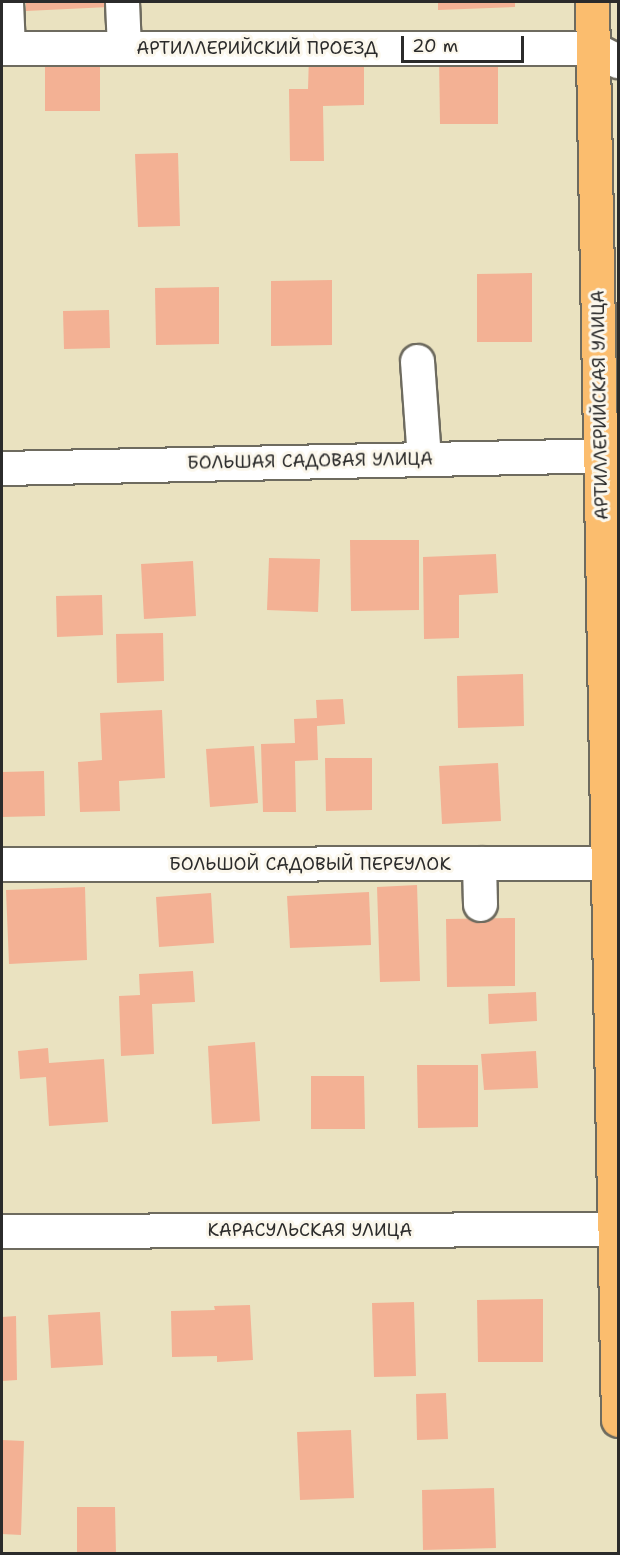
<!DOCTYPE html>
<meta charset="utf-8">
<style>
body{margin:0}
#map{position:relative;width:620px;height:1555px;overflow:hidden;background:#eae2c0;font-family:"Shantell Sans",sans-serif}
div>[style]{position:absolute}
.building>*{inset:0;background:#f3b194}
.roads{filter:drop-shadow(2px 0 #6e6b5f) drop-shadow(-2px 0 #6e6b5f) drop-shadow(0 2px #6e6b5f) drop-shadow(0 -2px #6e6b5f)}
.minor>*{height:33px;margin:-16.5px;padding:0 16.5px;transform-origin:16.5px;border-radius:16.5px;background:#fff}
.major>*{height:33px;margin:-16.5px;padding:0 16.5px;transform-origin:16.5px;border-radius:16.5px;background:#fbbd6e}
span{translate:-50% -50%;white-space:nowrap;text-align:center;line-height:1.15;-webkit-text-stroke:6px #fbf7ec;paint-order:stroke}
.street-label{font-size:18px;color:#2b2b2b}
.frame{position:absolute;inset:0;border:3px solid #2b2b2b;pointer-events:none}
.scale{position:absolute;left:401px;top:36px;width:123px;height:27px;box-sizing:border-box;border:3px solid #2b2b2b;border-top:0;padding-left:8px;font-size:18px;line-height:21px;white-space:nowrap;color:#2b2b2b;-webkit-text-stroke:4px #fbf7ec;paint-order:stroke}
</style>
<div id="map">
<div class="building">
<div style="clip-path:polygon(26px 2px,109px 2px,109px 7px,26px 11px)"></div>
<div style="clip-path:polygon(438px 2px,515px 2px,515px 7px,438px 10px)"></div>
<div style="clip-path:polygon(498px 55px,498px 124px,440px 124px,439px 56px)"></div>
<div style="clip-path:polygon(100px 56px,100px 111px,45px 111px,45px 57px)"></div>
<div style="clip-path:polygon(309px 56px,364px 56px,364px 105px,323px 106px,324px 161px,290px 161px,289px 89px,308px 89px)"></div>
<div style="clip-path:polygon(178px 153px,180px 226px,138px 227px,135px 154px)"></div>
<div style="clip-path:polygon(532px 273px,532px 342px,477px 342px,477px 274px)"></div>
<div style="clip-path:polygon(332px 280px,332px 345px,271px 346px,271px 281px)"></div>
<div style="clip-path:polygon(219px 287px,219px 344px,156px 345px,155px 288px)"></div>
<div style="clip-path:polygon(109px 310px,110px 348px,64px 349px,63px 311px)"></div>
<div style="clip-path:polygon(350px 540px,419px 540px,419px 610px,351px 611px)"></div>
<div style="clip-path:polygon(496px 554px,498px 593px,459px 595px,459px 638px,424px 639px,423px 557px)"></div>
<div style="clip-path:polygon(269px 558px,320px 559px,318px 612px,267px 610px)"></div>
<div style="clip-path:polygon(193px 561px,196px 616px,144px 619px,141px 564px)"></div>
<div style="clip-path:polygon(102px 595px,103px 635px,57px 637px,56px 596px)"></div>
<div style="clip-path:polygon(163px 633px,164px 681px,117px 683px,116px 634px)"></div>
<div style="clip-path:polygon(523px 674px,524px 726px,458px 728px,457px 676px)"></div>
<div style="clip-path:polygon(343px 699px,345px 724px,317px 726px,318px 760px,295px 761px,296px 812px,263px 812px,261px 744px,295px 743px,294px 719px,317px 718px,316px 700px)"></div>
<div style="clip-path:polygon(162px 710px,165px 778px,119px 781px,120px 811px,80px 812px,78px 762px,102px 760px,100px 713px)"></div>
<div style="clip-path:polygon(254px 746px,258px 803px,210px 807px,206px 749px)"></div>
<div style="clip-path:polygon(325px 758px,372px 758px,372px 810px,326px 811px)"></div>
<div style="clip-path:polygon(498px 763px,501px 821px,442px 824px,439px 766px)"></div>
<div style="clip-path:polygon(44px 771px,45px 816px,2px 817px,2px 772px)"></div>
<div style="clip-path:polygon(417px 885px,420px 981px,380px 982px,377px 887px)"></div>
<div style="clip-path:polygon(85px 887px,87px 960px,9px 964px,6px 890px)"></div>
<div style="clip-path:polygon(369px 892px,371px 945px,290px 948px,287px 896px)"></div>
<div style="clip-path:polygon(211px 893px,214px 943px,159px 947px,156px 897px)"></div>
<div style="clip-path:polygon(515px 918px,515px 986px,447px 987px,446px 919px)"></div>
<div style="clip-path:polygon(193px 971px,195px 1002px,152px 1004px,154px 1054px,121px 1056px,119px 996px,140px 995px,139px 974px)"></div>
<div style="clip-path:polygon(536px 992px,537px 1021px,489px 1024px,488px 994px)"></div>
<div style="clip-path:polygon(255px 1042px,260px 1121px,212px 1124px,208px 1046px)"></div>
<div style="clip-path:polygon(48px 1048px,49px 1063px,104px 1059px,108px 1122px,49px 1126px,46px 1077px,20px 1079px,18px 1051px)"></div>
<div style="clip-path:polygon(536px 1051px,538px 1088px,484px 1090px,481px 1054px)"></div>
<div style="clip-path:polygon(417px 1065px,478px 1065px,478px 1127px,418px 1128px)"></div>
<div style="clip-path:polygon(311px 1076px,364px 1076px,365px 1129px,311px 1129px)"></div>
<div style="clip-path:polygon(543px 1299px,543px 1362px,478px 1362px,477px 1300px)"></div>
<div style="clip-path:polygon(414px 1302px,416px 1376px,374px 1377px,372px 1303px)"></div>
<div style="clip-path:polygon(250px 1305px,253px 1360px,217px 1362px,217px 1356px,172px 1357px,171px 1311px,215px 1310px,214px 1306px)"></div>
<div style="clip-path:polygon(100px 1312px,103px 1365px,51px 1368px,48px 1315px)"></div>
<div style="clip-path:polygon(16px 1316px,17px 1380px,2px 1381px,2px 1317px)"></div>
<div style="clip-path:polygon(446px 1393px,448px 1439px,417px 1440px,416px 1394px)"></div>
<div style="clip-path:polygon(351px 1430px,354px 1498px,300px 1500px,297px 1432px)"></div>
<div style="clip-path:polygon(2px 1440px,24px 1441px,21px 1535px,2px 1534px)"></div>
<div style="clip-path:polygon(494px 1488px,496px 1548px,423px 1550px,422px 1490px)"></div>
<div style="clip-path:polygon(77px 1507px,115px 1507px,116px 1554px,77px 1554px)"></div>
</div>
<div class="roads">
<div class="minor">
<div style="left:6px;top:2px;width:46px;rotate:87.5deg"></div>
<div style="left:122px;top:2px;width:46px;rotate:87.5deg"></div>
<div style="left:2px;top:48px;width:590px"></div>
<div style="left:592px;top:48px;width:29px;rotate:27deg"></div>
<div style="left:417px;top:361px;width:97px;rotate:85.9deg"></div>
<div style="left:2px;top:468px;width:616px;rotate:-1.21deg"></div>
<div style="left:479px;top:863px;width:41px;rotate:88.6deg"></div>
<div style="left:2px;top:864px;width:616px;rotate:-0.09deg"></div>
<div style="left:2px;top:1231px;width:616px;rotate:-0.19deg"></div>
</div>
<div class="major">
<div style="left:592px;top:2px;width:1418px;rotate:88.95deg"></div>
</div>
</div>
<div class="street-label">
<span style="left:257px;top:48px">АРТИЛЛЕРИЙСКИЙ ПРОЕЗД</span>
<span style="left:600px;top:405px;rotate:-91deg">АРТИЛЛЕРИЙСКАЯ УЛИЦА</span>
<span style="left:310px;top:461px;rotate:-1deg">БОЛЬШАЯ САДОВАЯ УЛИЦА</span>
<span style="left:310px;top:864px">БОЛЬШОЙ САДОВЫЙ ПЕРЕУЛОК</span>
<span style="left:310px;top:1230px">КАРАСУЛЬСКАЯ УЛИЦА</span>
</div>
<div class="frame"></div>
<div class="scale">20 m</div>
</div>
